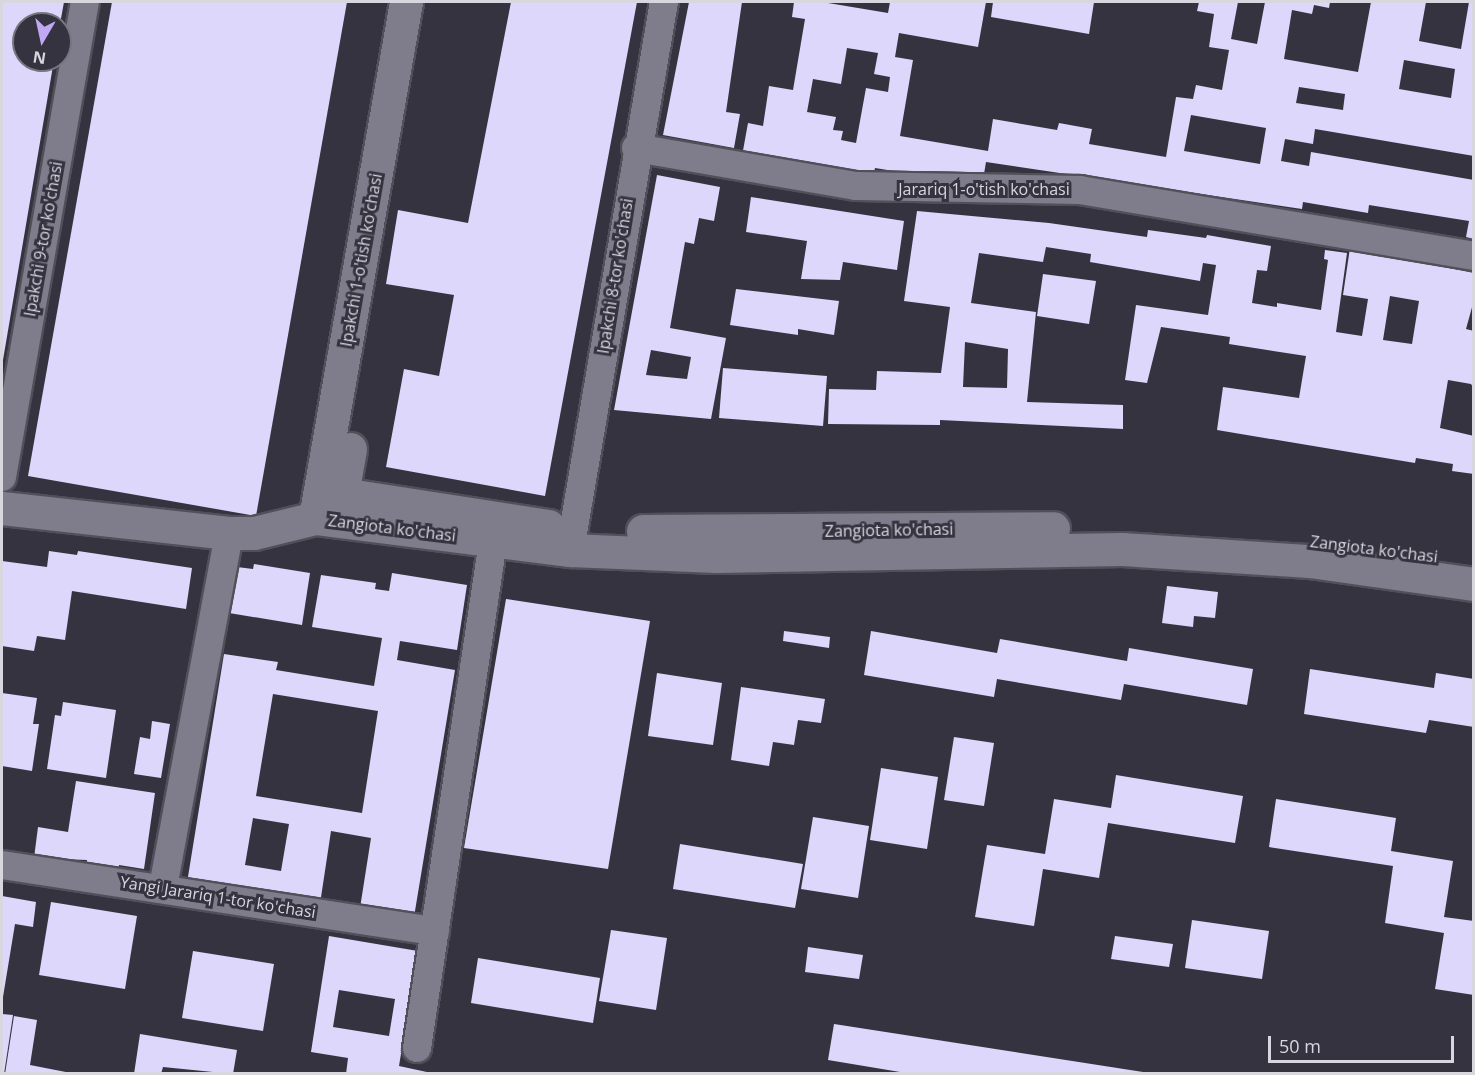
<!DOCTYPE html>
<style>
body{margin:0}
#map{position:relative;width:1475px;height:1075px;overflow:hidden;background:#363340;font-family:"Open Sans",sans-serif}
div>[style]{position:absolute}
.building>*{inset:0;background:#ddd7fb}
.roads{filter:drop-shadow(2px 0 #51505a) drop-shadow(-2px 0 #51505a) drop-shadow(0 2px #51505a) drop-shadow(0 -2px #51505a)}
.minor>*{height:28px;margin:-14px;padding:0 14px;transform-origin:14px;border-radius:14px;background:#7f7d8b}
.tertiary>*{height:33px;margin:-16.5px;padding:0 16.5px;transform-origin:16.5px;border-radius:16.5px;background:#7f7d8b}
.secondary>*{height:33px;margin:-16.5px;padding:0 16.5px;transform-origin:16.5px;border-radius:16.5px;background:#7f7d8b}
span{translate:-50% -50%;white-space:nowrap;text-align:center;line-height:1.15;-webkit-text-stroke:6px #363340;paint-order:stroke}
.street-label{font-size:16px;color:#d8d7df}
.frame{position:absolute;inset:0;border:3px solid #d8d7df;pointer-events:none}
.north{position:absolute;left:12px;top:12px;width:60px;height:60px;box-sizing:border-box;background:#363340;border:2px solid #777580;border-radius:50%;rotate:189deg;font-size:16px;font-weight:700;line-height:24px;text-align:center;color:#d8d7df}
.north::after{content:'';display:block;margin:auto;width:21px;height:27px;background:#c1a8f3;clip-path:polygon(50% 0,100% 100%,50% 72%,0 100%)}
.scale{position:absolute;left:1268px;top:1036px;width:186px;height:27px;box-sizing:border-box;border:3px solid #d8d7df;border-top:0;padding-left:8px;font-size:18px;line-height:21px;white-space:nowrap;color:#d8d7df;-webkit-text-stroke:4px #363340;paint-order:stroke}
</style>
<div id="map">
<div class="building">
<div style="clip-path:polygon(2px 2px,64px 2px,60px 24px,24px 24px,24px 60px,54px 60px,3px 360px)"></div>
<div style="clip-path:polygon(112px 2px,347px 2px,256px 516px,28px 476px)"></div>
<div style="clip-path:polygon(511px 2px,637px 2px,545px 496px,386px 467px,404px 369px,439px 376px,454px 295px,386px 284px,398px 210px,468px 223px)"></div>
<div style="clip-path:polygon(689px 2px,742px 2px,726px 112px,740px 114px,734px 148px,663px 135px)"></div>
<div style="clip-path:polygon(evenodd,794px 2px,822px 2px,888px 13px,890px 2px,986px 2px,978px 47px,899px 33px,895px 57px,913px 60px,900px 136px,988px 151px,993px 119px,1057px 130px,1059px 123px,1092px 129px,1089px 144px,1166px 157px,1176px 97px,1193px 99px,1196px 85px,1222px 90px,1229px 50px,1209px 47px,1214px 14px,1197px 11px,1199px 2px,1238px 2px,1231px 39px,1257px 44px,1265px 2px,1330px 2px,1329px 8px,1314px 5px,1312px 14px,1292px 10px,1284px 59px,1358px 72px,1371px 2px,1426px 2px,1419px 41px,1461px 49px,1469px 2px,1474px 2px,1474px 156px,1315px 129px,1313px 144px,1285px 139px,1281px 161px,1309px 166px,1311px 152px,1474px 180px,1474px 239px,1466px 237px,1469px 221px,1369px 205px,1368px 213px,1303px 202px,1302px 209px,986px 162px,983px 180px,944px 179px,875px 168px,872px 181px,742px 156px,748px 123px,763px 126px,769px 86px,793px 90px,805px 19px,792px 17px,794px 2px,847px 48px,878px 53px,874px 74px,890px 77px,888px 92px,866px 88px,856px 143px,841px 140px,843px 131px,833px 130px,836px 117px,807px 112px,813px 79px,841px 84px,847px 48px,794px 2px,1404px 60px,1455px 69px,1451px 98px,1399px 89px,1404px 60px,794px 2px,1299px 87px,1345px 94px,1343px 110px,1296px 103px,1299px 87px,794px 2px,1191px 115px,1266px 128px,1260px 164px,1184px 151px,1191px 115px)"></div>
<div style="clip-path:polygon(993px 2px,1094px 2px,1089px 34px,991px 17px)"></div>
<div style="clip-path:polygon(evenodd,657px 175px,720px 187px,714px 221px,699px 218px,694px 244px,685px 242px,670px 328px,726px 338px,711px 419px,614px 410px,657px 175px,651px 350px,691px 357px,687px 379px,646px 375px,651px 350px)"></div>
<div style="clip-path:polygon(751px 197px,904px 221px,897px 270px,843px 262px,840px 280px,801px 279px,807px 241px,746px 232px)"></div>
<div style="clip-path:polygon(evenodd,917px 211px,1049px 223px,1147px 237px,1148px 230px,1206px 238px,1207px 235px,1271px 246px,1267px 271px,1257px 270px,1252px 303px,1277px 307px,1277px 303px,1321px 310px,1328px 260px,1324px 259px,1325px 250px,1347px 253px,1336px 332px,1362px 336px,1368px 299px,1343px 295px,1350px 248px,1474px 273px,1474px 300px,1466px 329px,1474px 331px,1474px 389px,1471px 384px,1448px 380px,1440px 428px,1474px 436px,1474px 474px,1452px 471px,1453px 464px,1416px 458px,1415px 463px,1217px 430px,1223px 387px,1299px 398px,1306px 356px,1229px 344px,1230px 337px,1161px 327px,1147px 383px,1125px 380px,1136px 305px,1208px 315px,1216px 265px,1203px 263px,1200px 281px,1090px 262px,1091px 254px,1046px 247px,1043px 262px,979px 253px,971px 303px,1036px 312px,1027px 402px,1123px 405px,1123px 429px,940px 420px,940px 425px,828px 424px,829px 389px,876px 390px,877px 371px,941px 373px,950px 307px,904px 301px,917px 211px,1390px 296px,1419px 301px,1412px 344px,1383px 340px,1390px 296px,917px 211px,965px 342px,1008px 349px,1007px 388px,963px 387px,965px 342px)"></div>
<div style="clip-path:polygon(1043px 274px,1096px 281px,1089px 324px,1037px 316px)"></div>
<div style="clip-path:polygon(736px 289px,839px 301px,834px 335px,798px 329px,798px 335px,730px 325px)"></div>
<div style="clip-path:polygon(723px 368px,827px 376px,823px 426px,719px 418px)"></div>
<div style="clip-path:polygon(49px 551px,77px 555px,78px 551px,192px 568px,186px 609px,72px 591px,65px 640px,37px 636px,34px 651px,2px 646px,2px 561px,47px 567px)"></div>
<div style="clip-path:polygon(254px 564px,310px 573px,302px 625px,229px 613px,237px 567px,253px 569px)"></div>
<div style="clip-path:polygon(evenodd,392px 573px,467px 585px,457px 650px,400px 641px,397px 660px,455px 670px,414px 917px,360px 908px,371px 838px,331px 831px,320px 904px,187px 883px,224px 654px,278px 662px,276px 670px,374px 686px,382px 638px,312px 627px,321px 575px,376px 583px,375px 589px,389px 591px,392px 573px,273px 694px,378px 711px,362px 813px,256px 796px,273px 694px,392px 573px,253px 818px,289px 824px,281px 871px,245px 865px,253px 818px)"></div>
<div style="clip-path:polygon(1167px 586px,1218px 592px,1215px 618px,1194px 616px,1193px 627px,1162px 623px)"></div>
<div style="clip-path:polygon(506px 599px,650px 621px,608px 869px,464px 848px)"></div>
<div style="clip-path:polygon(784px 631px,830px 637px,829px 648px,783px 641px)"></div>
<div style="clip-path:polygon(871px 631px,997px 653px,1000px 639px,1127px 661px,1129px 648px,1253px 669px,1247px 705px,1124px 684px,1121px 700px,997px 679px,994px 697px,864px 675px)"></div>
<div style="clip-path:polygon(1310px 669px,1434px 688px,1436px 673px,1474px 679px,1474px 727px,1429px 720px,1426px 733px,1304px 714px)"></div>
<div style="clip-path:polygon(657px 673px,722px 683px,713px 745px,648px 736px)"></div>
<div style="clip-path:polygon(741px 687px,825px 699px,821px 723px,798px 720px,794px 745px,773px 742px,769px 766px,731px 760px)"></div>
<div style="clip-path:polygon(2px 693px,37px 698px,33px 724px,39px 724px,32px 771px,2px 766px)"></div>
<div style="clip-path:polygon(63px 702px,116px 710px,106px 778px,47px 769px,55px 715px,61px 716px)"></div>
<div style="clip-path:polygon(152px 721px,170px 724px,161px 778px,134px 774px,140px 737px,150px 739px)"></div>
<div style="clip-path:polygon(954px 737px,994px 743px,984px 806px,944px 800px)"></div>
<div style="clip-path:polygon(881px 768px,938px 777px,927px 849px,870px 840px)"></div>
<div style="clip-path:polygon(1116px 775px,1243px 796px,1235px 843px,1108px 823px,1099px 878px,1043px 869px,1034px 926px,975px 917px,987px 845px,1045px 854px,1054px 799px,1111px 808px)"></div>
<div style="clip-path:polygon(76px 781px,155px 793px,144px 869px,119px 865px,118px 871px,86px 867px,87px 860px,34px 858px,38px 827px,68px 832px)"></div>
<div style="clip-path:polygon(1276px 799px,1396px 818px,1391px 851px,1453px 861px,1444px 917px,1474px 921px,1474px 995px,1435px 989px,1444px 933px,1385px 923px,1393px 866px,1269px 847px)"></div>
<div style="clip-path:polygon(813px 817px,869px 826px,858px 898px,801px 889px)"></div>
<div style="clip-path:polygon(680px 844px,803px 864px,795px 908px,673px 889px)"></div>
<div style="clip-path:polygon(2px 896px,36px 902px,33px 927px,15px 924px,3px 997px)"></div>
<div style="clip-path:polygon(51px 902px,137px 916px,125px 989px,39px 975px)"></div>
<div style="clip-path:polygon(1192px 920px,1269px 931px,1262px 979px,1185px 968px)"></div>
<div style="clip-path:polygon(611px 930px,667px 938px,656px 1010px,599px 1001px)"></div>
<div style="clip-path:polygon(evenodd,329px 936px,418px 951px,399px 1066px,436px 1074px,346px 1074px,348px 1058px,311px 1052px,329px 936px,339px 990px,395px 999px,389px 1036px,333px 1027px,339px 990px)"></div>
<div style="clip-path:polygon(1115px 936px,1173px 944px,1169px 967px,1111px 959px)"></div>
<div style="clip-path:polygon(808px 947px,863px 955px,859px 979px,805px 972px)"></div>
<div style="clip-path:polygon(193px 951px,274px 964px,263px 1031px,182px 1018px)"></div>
<div style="clip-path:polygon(478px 958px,600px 978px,593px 1023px,471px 1003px)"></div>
<div style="clip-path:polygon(2px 1014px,13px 1015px,4px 1074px,2px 1074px)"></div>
<div style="clip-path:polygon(14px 1016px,37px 1020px,30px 1065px,76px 1074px,5px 1074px)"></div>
<div style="clip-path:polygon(834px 1024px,1143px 1072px,1143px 1074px,912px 1074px,828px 1060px)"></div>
<div style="clip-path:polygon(140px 1034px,237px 1050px,233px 1074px,163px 1067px,161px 1074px,134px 1074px)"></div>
</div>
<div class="roads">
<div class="minor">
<div style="left:636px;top:148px;width:223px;rotate:9.8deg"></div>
<div style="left:856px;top:186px;width:224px;rotate:1deg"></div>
<div style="left:1080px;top:190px;width:399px;rotate:9.5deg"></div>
<div style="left:2px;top:477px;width:482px;rotate:-80.1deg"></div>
<div style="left:570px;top:550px;width:556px;rotate:-80.27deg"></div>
<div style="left:2px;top:865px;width:438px;rotate:8.7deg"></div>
<div style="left:163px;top:887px;width:360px;rotate:-79.4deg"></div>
<div style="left:417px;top:1048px;width:513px;rotate:-81.47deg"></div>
</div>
<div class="tertiary">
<div style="left:2px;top:508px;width:228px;rotate:6.3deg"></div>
<div style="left:229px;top:533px;width:25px"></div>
<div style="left:254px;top:533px;width:63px;rotate:-13.8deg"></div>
<div style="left:315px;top:518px;width:30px;rotate:-42deg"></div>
</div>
<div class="secondary">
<div style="left:406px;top:2px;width:524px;rotate:100deg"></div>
<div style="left:315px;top:518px;width:257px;rotate:7.2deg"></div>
<div style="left:570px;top:550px;width:146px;rotate:2.4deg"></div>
<div style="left:716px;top:556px;width:406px;rotate:-1deg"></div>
<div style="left:1122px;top:549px;width:188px;rotate:3.7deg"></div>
<div style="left:1310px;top:561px;width:166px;rotate:8deg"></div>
<div style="left:350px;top:449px;width:46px;rotate:100.1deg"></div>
<div style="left:342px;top:494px;width:209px;rotate:8.8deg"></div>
<div style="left:643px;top:531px;width:410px;rotate:-0.4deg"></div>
</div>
</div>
<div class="street-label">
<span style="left:984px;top:189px">Jarariq 1-o'tish ko'chasi</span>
<span style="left:43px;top:239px;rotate:-80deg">Ipakchi 9-tor ko'chasi</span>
<span style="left:361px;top:260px;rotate:-80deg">Ipakchi 1-o'tish ko'chasi</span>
<span style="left:615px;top:276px;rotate:-81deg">Ipakchi 8-tor ko'chasi</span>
<span style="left:392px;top:528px;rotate:7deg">Zangiota ko'chasi</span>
<span style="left:889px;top:530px;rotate:-1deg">Zangiota ko'chasi</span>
<span style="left:1374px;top:549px;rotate:7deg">Zangiota ko'chasi</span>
<span style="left:218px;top:897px;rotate:9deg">Yangi Jarariq 1-tor ko'chasi</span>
</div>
<div class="frame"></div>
<div class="north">N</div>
<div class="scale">50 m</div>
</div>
